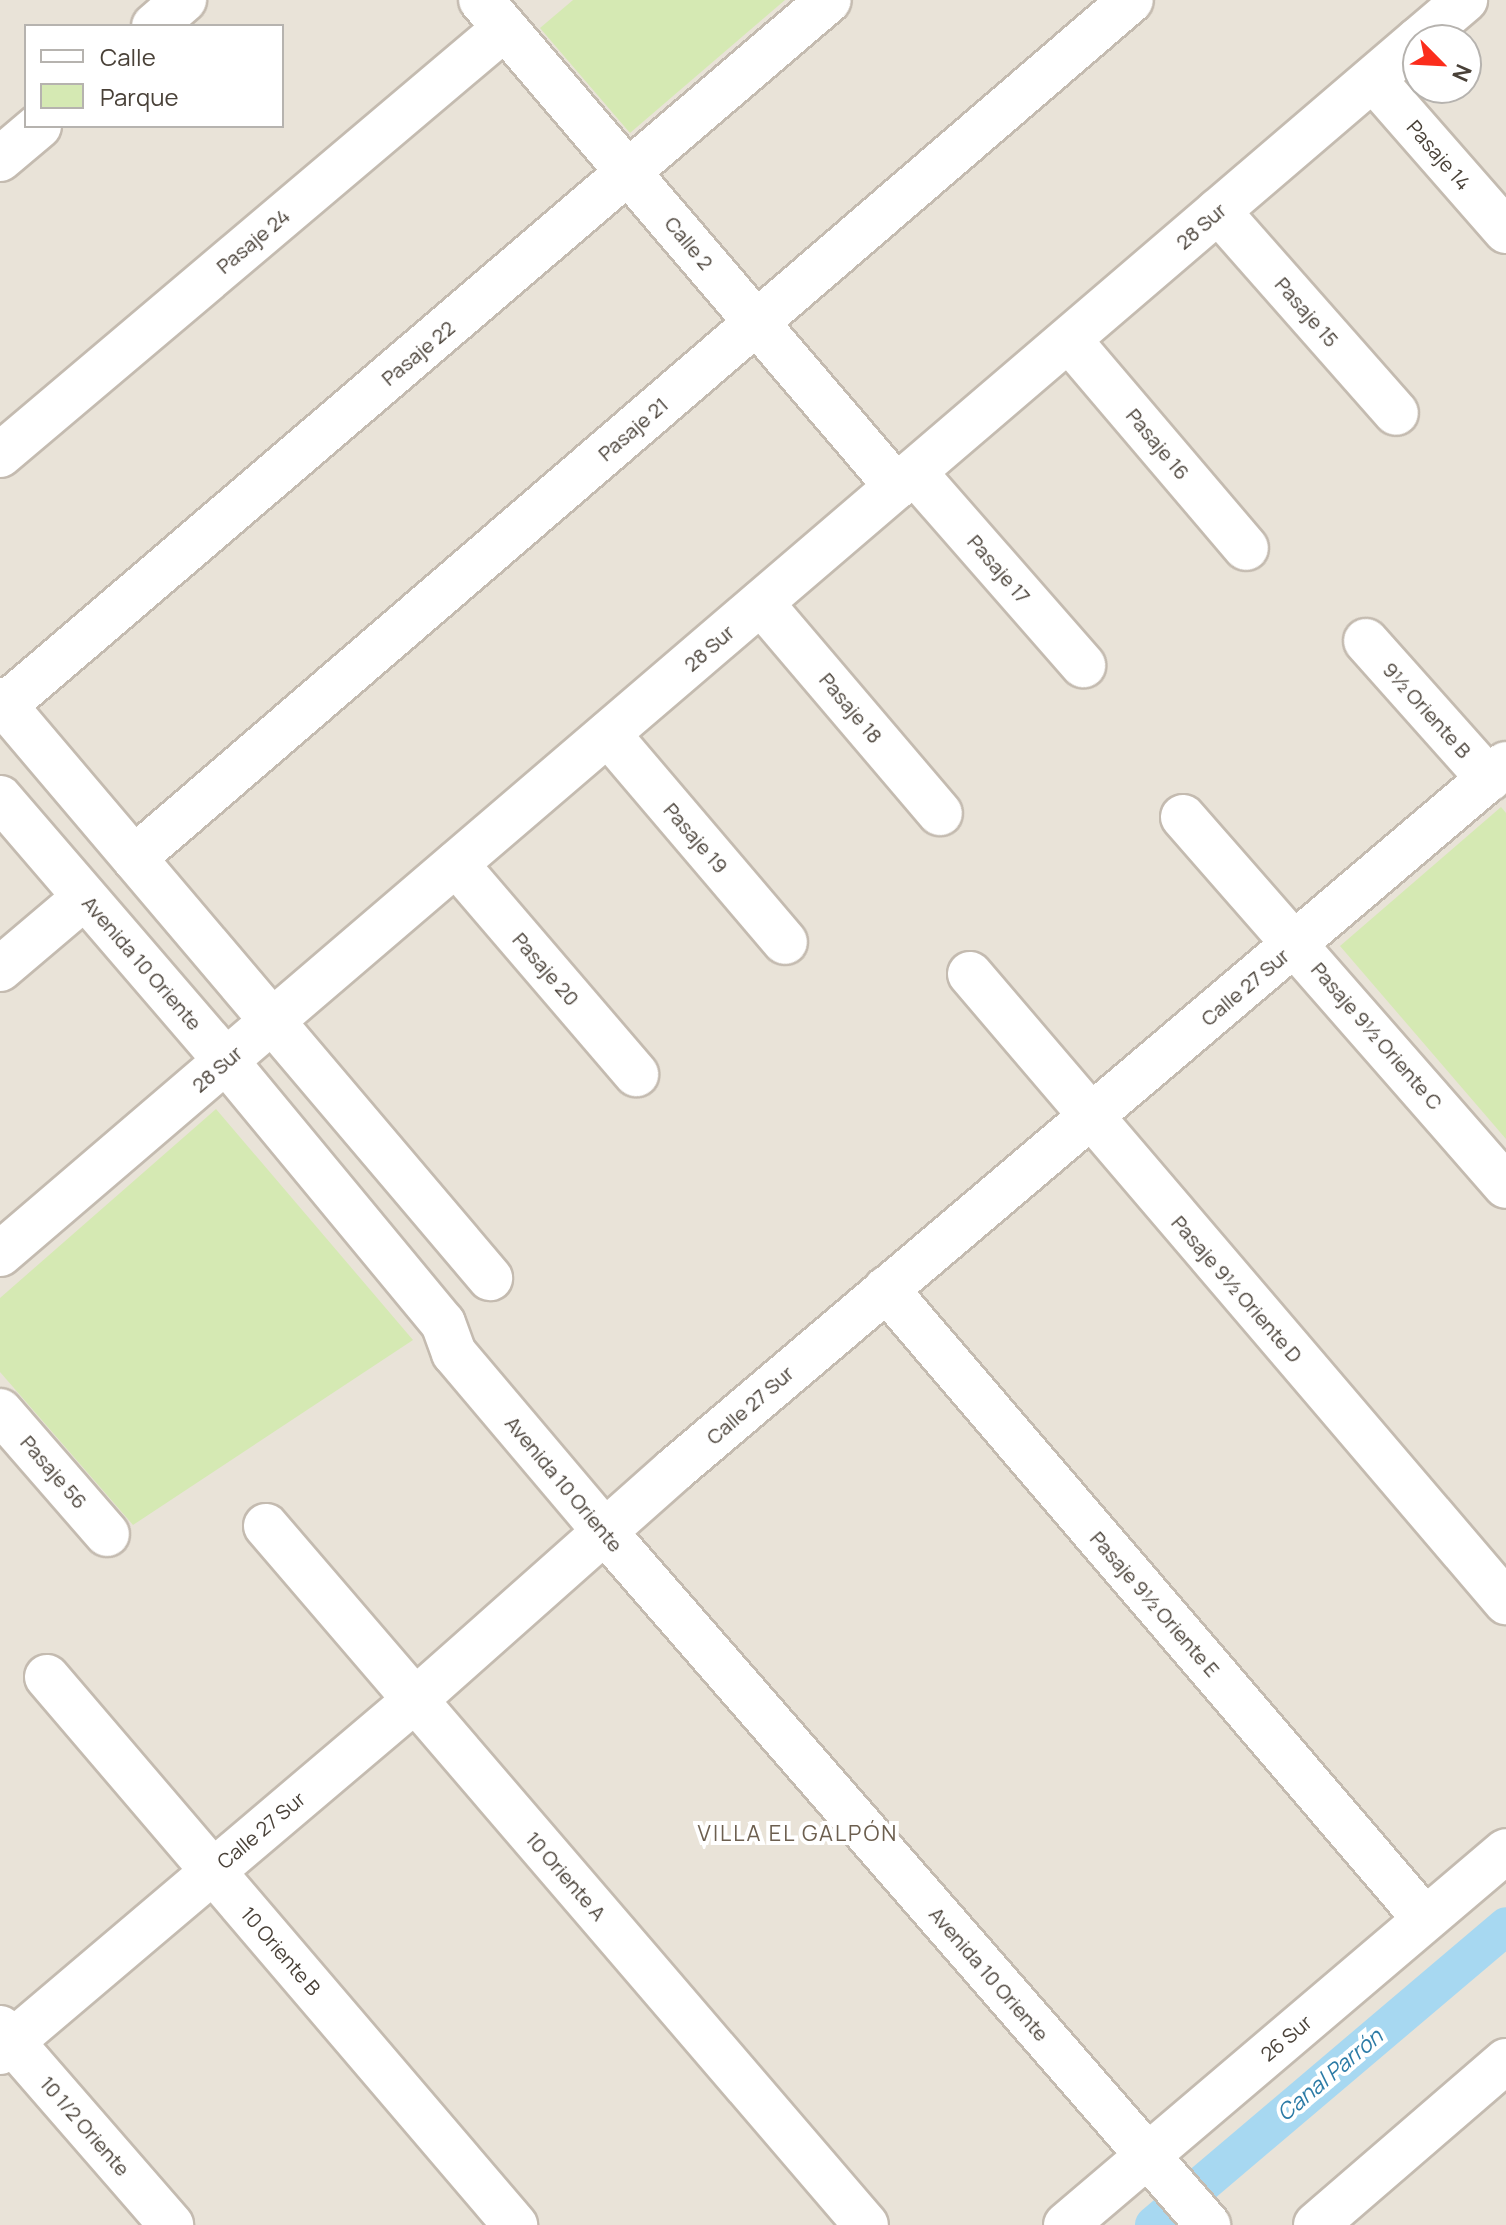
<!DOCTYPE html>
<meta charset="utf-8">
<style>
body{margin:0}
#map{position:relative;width:1506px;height:2225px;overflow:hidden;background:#f5f1ea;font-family:Manrope,sans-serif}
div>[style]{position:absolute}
.residential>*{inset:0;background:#e9e3d8}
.green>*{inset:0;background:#d5e9b3}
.canal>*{height:38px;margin:-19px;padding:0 19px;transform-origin:19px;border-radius:19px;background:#a7d8f1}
.roads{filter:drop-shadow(2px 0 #c4bbb0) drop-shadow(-2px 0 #c4bbb0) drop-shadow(0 2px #c4bbb0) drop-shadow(0 -2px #c4bbb0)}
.street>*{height:44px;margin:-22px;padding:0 22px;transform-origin:22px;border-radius:22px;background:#fff}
span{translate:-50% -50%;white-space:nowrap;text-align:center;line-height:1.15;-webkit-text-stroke:8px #fff;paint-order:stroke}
.street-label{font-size:20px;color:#494138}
.neighbourhood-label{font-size:22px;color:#6c5f4f;letter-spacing:2px}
.water-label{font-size:22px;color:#2c7ba6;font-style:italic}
.legend{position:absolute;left:24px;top:24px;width:260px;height:104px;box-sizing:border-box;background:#fff;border:2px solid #b6b3af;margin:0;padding:10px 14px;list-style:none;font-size:24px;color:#494138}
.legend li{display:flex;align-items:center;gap:16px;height:40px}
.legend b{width:40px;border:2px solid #b6b3af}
.north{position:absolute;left:1402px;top:24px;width:80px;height:80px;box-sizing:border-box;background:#fff;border:2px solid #b6b3af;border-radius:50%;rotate:114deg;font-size:22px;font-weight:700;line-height:32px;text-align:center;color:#494138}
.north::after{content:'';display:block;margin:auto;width:28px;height:36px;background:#fb2d1c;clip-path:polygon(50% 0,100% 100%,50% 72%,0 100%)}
</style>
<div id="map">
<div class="residential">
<div style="clip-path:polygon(evenodd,0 0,1506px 0,1506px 2225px,0 2225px,0 0,26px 26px,282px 26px,282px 126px,26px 126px,26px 26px,0 0,1418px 40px,1466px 40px,1466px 88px,1418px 88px,1418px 40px)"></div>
</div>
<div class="green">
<div style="clip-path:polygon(573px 0,785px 0,630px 133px,540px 28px)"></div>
<div style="clip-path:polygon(1501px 807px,1506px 813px,1506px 1139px,1340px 946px)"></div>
<div style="clip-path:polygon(216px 1109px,413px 1340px,133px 1525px,0 1372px,0 1298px)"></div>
</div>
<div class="canal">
<div style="left:1154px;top:2225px;width:462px;rotate:-40.3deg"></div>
</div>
<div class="roads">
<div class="street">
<div style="left:481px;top:0;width:640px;rotate:49.5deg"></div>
<div style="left:154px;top:26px;width:40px;rotate:-41deg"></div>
<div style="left:1418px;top:40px;width:62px;rotate:-40.4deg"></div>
<div style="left:1373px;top:79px;width:202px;rotate:48.8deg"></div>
<div style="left:0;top:159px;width:51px;rotate:-40.2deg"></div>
<div style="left:1218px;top:211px;width:269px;rotate:48.6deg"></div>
<div style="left:1069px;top:340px;width:273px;rotate:49.6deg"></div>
<div style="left:0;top:455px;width:661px;rotate:-40.22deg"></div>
<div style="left:914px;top:472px;width:257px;rotate:48.8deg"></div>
<div style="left:761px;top:603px;width:276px;rotate:49.6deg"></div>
<div style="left:1366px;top:641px;width:185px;rotate:48.3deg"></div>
<div style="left:0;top:700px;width:758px;rotate:49.71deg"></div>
<div style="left:5px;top:705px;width:1084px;rotate:-40.55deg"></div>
<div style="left:608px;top:734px;width:273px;rotate:49.6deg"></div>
<div style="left:0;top:798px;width:347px;rotate:49.3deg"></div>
<div style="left:226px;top:1061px;width:340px;rotate:50.4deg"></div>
<div style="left:443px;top:1323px;width:32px;rotate:70deg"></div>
<div style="left:454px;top:1353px;width:234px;rotate:49.8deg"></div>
<div style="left:605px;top:1532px;width:919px;rotate:48.97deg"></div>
<div style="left:1183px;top:817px;width:490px;rotate:48.8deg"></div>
<div style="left:134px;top:858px;width:1315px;rotate:-40.71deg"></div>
<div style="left:456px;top:864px;width:277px;rotate:49.4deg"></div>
<div style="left:0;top:969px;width:111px;rotate:-40.3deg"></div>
<div style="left:970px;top:974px;width:826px;rotate:49.52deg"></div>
<div style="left:0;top:1254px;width:1867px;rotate:-40.57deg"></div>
<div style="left:886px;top:1289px;width:829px;rotate:49.45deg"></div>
<div style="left:0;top:1411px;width:163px;rotate:49deg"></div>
<div style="left:266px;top:1526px;width:921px;rotate:49.36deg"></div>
<div style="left:47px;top:1677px;width:721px;rotate:49.5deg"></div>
<div style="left:0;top:2028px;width:261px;rotate:49deg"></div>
<div style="left:0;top:2052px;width:544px;rotate:-40.3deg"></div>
<div style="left:415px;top:1700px;width:346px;rotate:-41.6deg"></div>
<div style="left:674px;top:1470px;width:1091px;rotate:-40.32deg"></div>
<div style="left:1066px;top:2225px;width:577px;rotate:-40.36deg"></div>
<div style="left:1316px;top:2225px;width:251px;rotate:-40.8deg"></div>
</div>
</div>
<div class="street-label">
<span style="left:1439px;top:155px;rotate:49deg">Pasaje 14</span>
<span style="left:1201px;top:226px;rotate:-41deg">28 Sur</span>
<span style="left:253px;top:241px;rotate:-40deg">Pasaje 24</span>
<span style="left:689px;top:243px;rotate:50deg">Calle 2</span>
<span style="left:1307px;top:312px;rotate:49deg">Pasaje 15</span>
<span style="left:418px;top:353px;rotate:-40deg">Pasaje 22</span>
<span style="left:633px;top:429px;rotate:-41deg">Pasaje 21</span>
<span style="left:1158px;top:444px;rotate:50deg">Pasaje 16</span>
<span style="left:999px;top:569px;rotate:49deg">Pasaje 17</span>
<span style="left:709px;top:648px;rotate:-41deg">28 Sur</span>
<span style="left:851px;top:708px;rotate:50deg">Pasaje 18</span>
<span style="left:1427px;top:710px;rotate:48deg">9½ Oriente B</span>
<span style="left:696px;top:838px;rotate:49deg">Pasaje 19</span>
<span style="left:142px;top:963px;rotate:49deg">Avenida 10 Oriente</span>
<span style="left:546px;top:969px;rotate:49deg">Pasaje 20</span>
<span style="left:1245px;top:987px;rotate:-40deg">Calle 27 Sur</span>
<span style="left:1377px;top:1036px;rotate:49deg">Pasaje 9½ Oriente C</span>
<span style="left:217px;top:1069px;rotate:-41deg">28 Sur</span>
<span style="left:1237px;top:1289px;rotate:49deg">Pasaje 9½ Oriente D</span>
<span style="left:750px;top:1405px;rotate:-41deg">Calle 27 Sur</span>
<span style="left:54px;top:1472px;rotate:49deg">Pasaje 56</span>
<span style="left:564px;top:1484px;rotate:50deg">Avenida 10 Oriente</span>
<span style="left:1155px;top:1604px;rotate:49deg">Pasaje 9½ Oriente E</span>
<span style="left:261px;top:1830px;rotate:-40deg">Calle 27 Sur</span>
<span style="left:566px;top:1876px;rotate:49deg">10 Oriente A</span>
<span style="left:281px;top:1951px;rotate:49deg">10 Oriente B</span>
<span style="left:989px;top:1974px;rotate:49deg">Avenida 10 Oriente</span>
<span style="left:1286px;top:2038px;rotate:-40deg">26 Sur</span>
<span style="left:85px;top:2126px;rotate:49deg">10 1/2 Oriente</span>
</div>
<div class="neighbourhood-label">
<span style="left:798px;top:1834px">VILLA EL GALPÓN</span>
</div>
<div class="water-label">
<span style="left:1330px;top:2075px;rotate:-40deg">Canal Parrón</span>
</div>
<ul class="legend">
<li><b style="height:10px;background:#fff"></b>Calle</li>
<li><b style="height:22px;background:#d5e9b3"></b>Parque</li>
</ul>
<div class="north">N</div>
</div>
